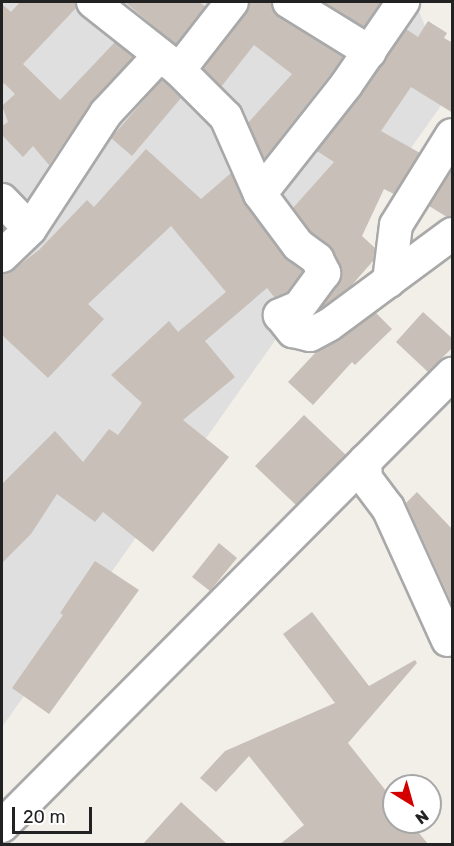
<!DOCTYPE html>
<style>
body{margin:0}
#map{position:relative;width:454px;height:846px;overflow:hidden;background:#f2efe9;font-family:Rubik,sans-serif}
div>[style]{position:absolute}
.residential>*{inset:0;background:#e0dfdf}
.building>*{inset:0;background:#c7bfb8}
.roads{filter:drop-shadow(2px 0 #a9a9a9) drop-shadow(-2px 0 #a9a9a9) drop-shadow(0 2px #a9a9a9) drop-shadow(0 -2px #a9a9a9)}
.minor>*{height:32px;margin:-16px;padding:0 16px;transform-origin:16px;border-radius:16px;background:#fff}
span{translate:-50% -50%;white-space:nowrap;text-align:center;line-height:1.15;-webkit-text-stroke:4.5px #fff;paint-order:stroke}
.frame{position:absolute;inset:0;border:3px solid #222;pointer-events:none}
.north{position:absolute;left:382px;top:774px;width:60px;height:60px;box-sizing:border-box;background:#fff;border:2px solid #a7a7a7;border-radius:50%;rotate:143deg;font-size:16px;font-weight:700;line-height:24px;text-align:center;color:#222}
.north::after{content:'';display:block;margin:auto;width:21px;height:27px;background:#d40000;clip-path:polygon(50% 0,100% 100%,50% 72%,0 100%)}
.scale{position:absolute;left:12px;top:807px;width:80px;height:27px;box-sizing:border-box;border:3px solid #222;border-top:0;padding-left:8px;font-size:18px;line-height:21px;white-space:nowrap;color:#222;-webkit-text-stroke:4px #fff;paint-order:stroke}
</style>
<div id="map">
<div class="residential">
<div style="clip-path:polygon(2px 2px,415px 2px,452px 90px,2px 727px)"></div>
</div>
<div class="building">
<div style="clip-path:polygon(20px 2px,75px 2px,76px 8px,23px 64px,60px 100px,115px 42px,134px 57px,91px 103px,49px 165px,33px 146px,23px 157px,2px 135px,2px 126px,8px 122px,2px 106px,15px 94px,4px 83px,2px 86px,2px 4px,11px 12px)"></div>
<div style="clip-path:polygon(125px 2px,199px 2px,206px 7px,176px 45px)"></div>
<div style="clip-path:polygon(250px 2px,271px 2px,280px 17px,344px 57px,264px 159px,248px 123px,292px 74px,254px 45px,221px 87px,203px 69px,246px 13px)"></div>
<div style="clip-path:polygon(322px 2px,382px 2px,364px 27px)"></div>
<div style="clip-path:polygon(428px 21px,447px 33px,444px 38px,453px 43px,453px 113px,411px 87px,381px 131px,420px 153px,394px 194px,384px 189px,362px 236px,375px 248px,373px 261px,351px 286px,319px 310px,339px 283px,340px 266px,333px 250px,311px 232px,293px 208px,334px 162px,317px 151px,406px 29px,418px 37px)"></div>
<div style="clip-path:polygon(162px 79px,181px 98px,132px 156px,111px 138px)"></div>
<div style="clip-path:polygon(146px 149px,201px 199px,231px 173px,246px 205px,284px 256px,303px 271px,287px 292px,275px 298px,267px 288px,205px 341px,235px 377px,183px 420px,229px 457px,153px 552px,103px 512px,95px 522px,57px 494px,31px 534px,2px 563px,2px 484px,55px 431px,83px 462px,109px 429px,118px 435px,142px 403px,111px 375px,169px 321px,178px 332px,226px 292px,171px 226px,88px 304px,104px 319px,48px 378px,2px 335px,2px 273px,14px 269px,39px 250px,87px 200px,94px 207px)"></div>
<div style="clip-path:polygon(451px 170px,453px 216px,447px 217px,429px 206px)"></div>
<div style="clip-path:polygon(423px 312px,453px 339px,453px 347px,428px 372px,396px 342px)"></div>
<div style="clip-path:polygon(376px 313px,392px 329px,355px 365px,352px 362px,313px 405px,288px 382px,317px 351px)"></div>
<div style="clip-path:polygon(304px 415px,346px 455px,296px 505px,255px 466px)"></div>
<div style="clip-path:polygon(417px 492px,453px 530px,453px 606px,406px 503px)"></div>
<div style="clip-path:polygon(219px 543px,237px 558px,210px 591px,192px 577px)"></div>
<div style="clip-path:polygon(95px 561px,139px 590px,49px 714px,12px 688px,63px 615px,60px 613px)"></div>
<div style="clip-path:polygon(312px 612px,369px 686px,415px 660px,417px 663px,348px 743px,394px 801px,394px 822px,410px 822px,428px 844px,280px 844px,304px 825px,249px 756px,216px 792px,200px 778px,225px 751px,335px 703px,283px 634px)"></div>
<div style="clip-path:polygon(181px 802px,227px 844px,143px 844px)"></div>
</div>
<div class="roads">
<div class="minor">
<div style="left:93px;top:2px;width:110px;rotate:38.3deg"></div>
<div style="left:179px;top:70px;width:66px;rotate:45deg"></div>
<div style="left:226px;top:117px;width:84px;rotate:66.2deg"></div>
<div style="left:260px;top:194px;width:64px;rotate:53.3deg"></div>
<div style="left:298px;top:245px;width:24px;rotate:36deg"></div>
<div style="left:317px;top:259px;width:16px;rotate:63deg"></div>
<div style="left:324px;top:273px;width:42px;rotate:126.3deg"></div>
<div style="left:299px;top:307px;width:21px;rotate:157deg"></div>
<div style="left:280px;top:315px;width:21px;rotate:51deg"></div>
<div style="left:293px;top:331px;width:17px;rotate:13deg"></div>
<div style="left:310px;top:335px;width:21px;rotate:-28deg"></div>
<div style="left:329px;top:325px;width:153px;rotate:-36.5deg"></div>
<div style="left:289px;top:2px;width:95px;rotate:31.7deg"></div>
<div style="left:179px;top:70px;width:86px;rotate:-52.1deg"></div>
<div style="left:260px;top:194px;width:139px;rotate:-51.7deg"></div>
<div style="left:346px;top:85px;width:101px;rotate:-55.5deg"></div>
<div style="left:2px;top:200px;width:40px;rotate:46deg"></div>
<div style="left:2px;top:256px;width:39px;rotate:-44deg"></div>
<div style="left:30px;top:229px;width:139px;rotate:-56.8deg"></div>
<div style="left:106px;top:113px;width:79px;rotate:-47deg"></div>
<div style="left:389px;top:281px;width:56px;rotate:-82.9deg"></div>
<div style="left:396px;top:225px;width:106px;rotate:-58.1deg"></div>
<div style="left:365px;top:461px;width:18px;rotate:87deg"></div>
<div style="left:366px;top:479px;width:36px;rotate:53deg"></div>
<div style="left:388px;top:508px;width:145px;rotate:65.6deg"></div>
<div style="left:2px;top:826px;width:638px;rotate:-45.13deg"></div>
</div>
</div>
<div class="frame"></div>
<div class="north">N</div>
<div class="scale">20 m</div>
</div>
